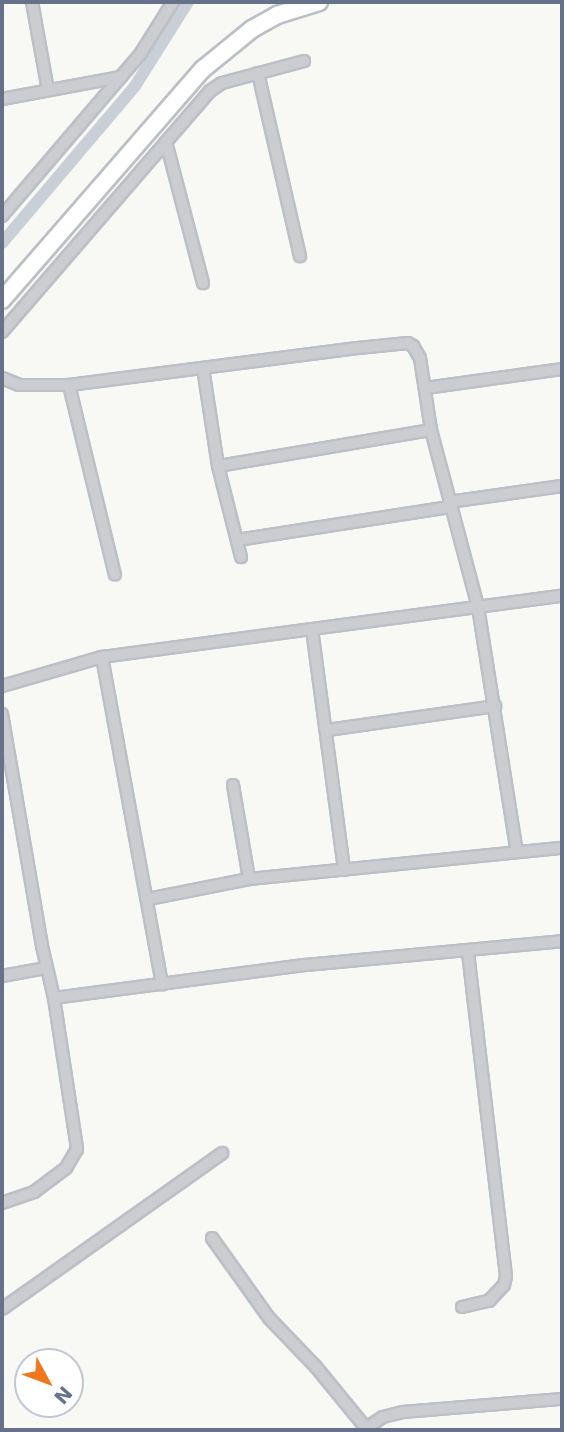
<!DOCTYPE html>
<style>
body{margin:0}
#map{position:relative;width:564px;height:1432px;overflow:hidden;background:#f8f8f5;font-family:"DejaVu Sans",sans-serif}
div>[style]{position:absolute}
.canal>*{height:12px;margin:-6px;padding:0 6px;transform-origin:6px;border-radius:6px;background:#c8cfd6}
.roads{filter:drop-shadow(2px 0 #bcc0c6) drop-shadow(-2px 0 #bcc0c6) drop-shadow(0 2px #bcc0c6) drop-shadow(0 -2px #bcc0c6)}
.minor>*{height:10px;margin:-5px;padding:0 5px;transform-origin:5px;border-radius:5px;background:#cbcdd1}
.secondary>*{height:16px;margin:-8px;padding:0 8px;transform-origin:8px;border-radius:8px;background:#fff}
span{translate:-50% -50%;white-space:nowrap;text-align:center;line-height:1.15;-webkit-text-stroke:7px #fff;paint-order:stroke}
.frame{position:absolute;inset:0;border:4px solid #657289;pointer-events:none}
.north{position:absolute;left:14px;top:1348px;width:70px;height:70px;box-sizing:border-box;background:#fff;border:2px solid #c1c7d0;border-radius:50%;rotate:131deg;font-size:19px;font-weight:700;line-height:28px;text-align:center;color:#657289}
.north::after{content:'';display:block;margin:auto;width:24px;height:32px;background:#f1771c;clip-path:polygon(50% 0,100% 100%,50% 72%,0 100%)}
</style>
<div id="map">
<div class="canal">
<div style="left:2px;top:243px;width:206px;rotate:-49.7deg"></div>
<div style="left:135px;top:86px;width:99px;rotate:-57.8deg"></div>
</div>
<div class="roads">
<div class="minor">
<div style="left:32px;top:2px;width:89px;rotate:79.7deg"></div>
<div style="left:258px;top:73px;width:188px;rotate:77.1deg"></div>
<div style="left:2px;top:99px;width:121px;rotate:-10.5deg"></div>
<div style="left:166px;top:142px;width:146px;rotate:75.3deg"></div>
<div style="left:2px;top:216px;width:214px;rotate:-49.5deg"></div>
<div style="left:141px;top:53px;width:60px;rotate:-57.9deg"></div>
<div style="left:2px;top:332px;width:318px;rotate:-49.2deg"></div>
<div style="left:210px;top:91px;width:14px;rotate:-34deg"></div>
<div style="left:222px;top:83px;width:85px;rotate:-15deg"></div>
<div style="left:203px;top:368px;width:99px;rotate:81.3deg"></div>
<div style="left:218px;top:466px;width:94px;rotate:75.8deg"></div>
<div style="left:2px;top:378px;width:18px;rotate:22deg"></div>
<div style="left:19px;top:385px;width:50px"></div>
<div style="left:69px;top:385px;width:291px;rotate:-7.3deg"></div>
<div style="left:358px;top:348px;width:50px;rotate:-5.7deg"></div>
<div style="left:408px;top:343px;width:6px;rotate:31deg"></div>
<div style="left:413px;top:346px;width:14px;rotate:60deg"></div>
<div style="left:420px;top:358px;width:73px;rotate:81.3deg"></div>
<div style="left:431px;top:430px;width:183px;rotate:75.1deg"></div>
<div style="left:478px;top:607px;width:248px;rotate:81deg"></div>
<div style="left:69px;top:385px;width:195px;rotate:76.4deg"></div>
<div style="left:425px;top:388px;width:138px;rotate:-7.9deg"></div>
<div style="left:218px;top:466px;width:216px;rotate:-9.6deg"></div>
<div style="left:449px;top:502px;width:114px;rotate:-8.1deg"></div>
<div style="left:237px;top:540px;width:217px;rotate:-8.8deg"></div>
<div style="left:312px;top:629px;width:243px;rotate:82.4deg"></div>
<div style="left:102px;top:657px;width:333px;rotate:79.6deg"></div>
<div style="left:2px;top:686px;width:104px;rotate:-16.2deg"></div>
<div style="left:102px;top:657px;width:464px;rotate:-7.6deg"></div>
<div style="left:2px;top:714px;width:235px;rotate:80.2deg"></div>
<div style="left:42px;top:946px;width:53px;rotate:77deg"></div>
<div style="left:54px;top:998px;width:153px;rotate:81.3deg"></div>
<div style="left:77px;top:1149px;width:22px;rotate:120deg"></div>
<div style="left:66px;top:1168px;width:40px;rotate:143deg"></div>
<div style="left:34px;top:1192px;width:34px;rotate:161deg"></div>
<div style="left:327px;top:730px;width:170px;rotate:-8.1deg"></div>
<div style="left:233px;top:785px;width:95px;rotate:80.3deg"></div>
<div style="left:148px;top:899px;width:103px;rotate:-11.2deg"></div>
<div style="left:249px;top:879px;width:315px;rotate:-5.7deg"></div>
<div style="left:2px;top:976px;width:45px;rotate:-10.3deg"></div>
<div style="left:54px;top:998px;width:253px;rotate:-7.5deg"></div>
<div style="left:305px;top:965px;width:258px;rotate:-5.3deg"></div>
<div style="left:212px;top:1238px;width:98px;rotate:54.5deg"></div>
<div style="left:269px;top:1318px;width:68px;rotate:46.2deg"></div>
<div style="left:316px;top:1367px;width:79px;rotate:50.7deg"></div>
<div style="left:462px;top:1307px;width:28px;rotate:-13deg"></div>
<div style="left:489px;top:1301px;width:22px;rotate:-47deg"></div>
<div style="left:504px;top:1285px;width:9px;rotate:-77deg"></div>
<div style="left:506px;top:1276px;width:327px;rotate:-96.7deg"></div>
<div style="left:2px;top:1309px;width:270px;rotate:-35.3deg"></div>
<div style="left:363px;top:1430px;width:24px;rotate:-33deg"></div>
<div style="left:383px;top:1417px;width:21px;rotate:-14deg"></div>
<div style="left:403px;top:1412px;width:160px;rotate:-4.7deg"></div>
</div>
<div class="secondary">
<div style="left:2px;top:300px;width:306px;rotate:-49deg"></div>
<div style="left:203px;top:69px;width:63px;rotate:-39.2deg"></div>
<div style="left:252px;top:29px;width:29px;rotate:-29deg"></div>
<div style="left:277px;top:15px;width:44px;rotate:-17.2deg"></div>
</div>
</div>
<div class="frame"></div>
<div class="north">N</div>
</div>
